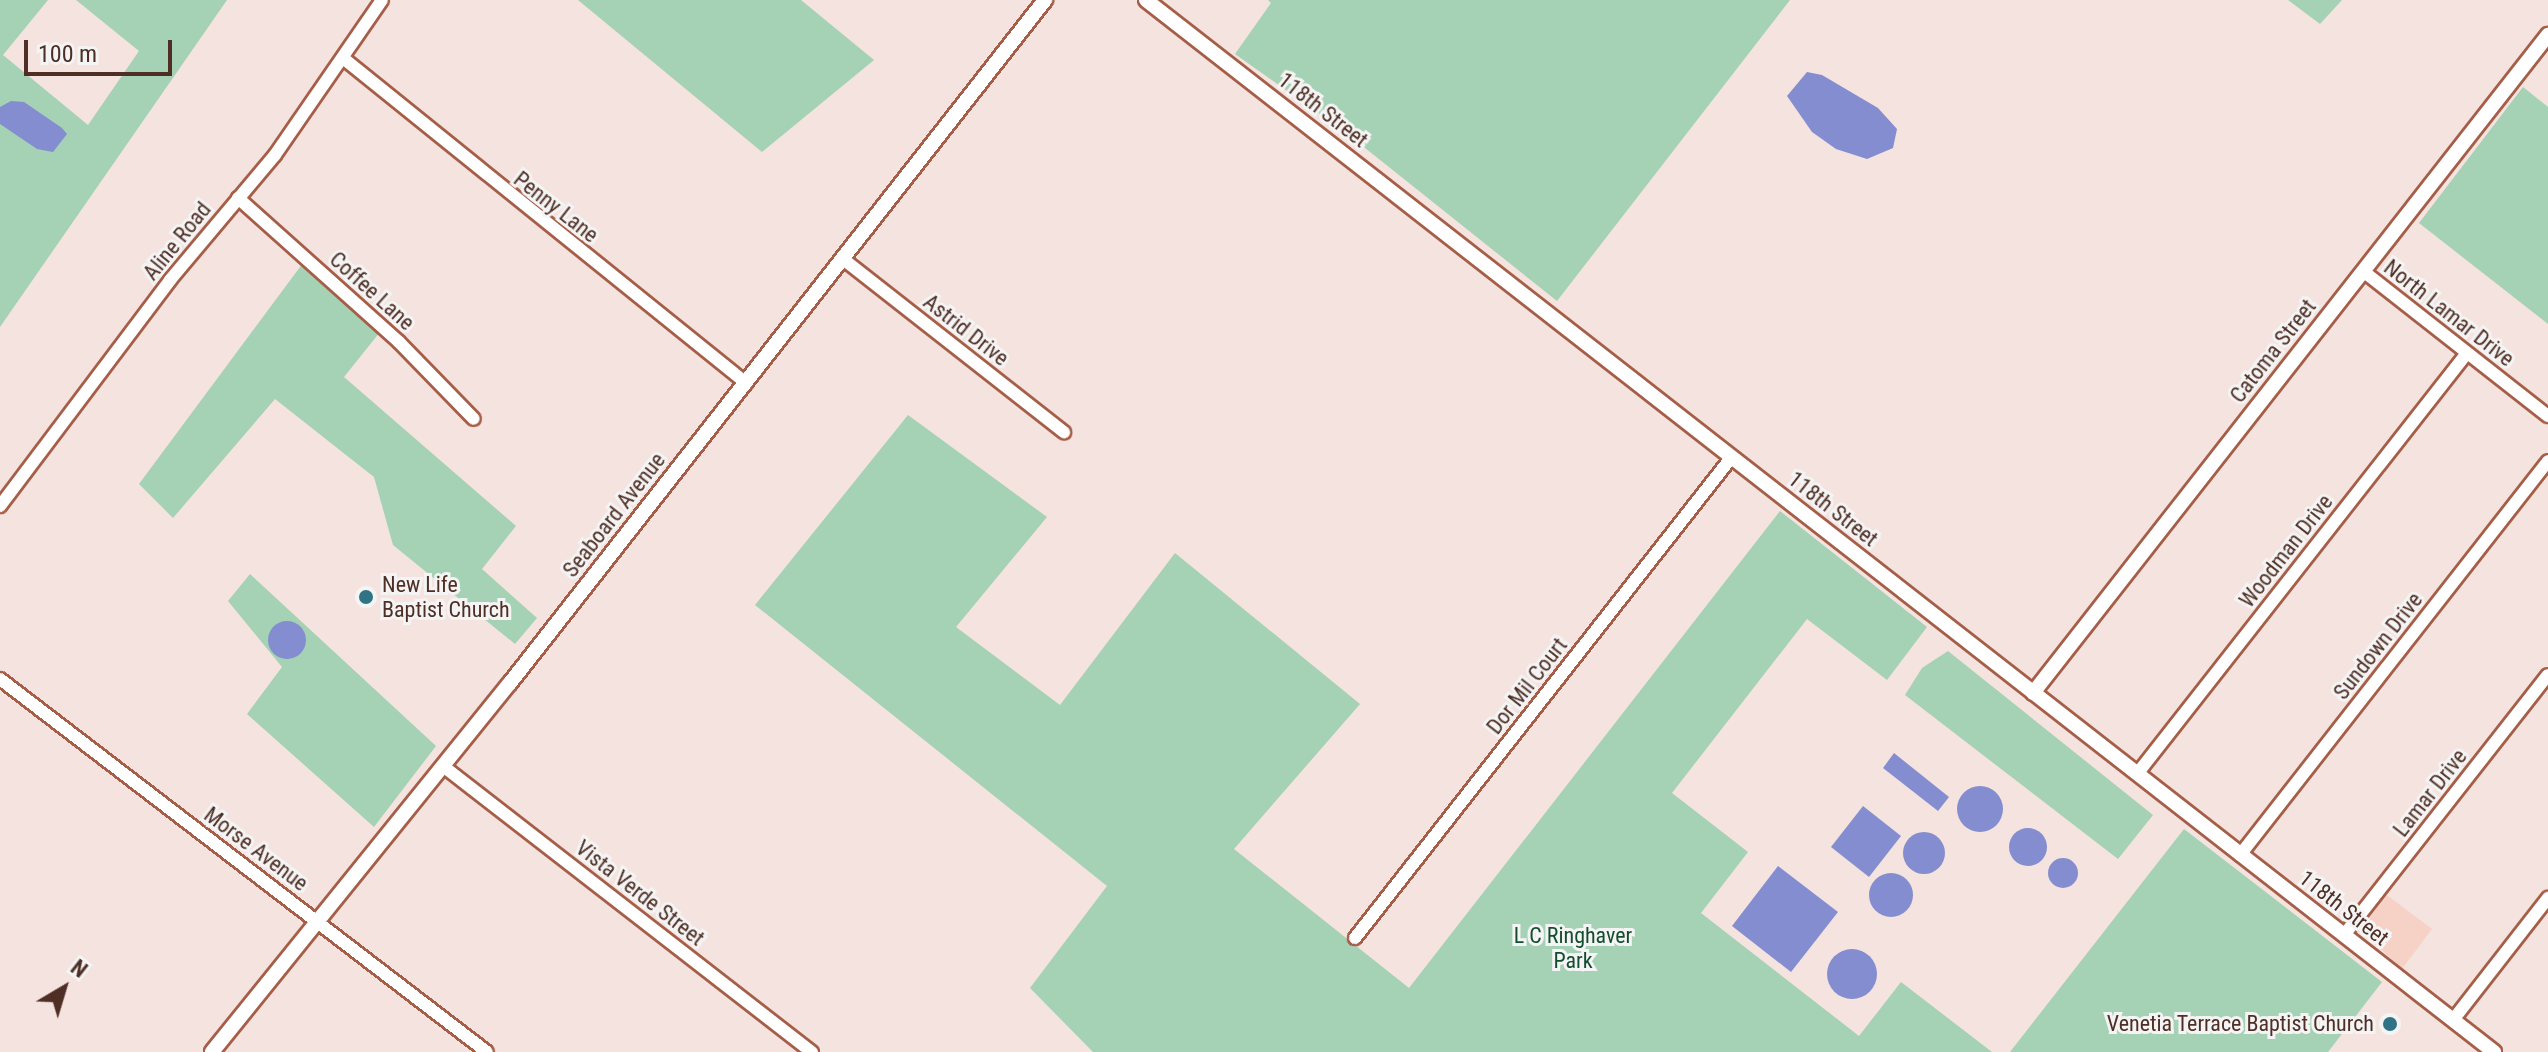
<!DOCTYPE html>
<style>
body{margin:0}
#map{position:relative;width:2548px;height:1052px;overflow:hidden;background:#f4e3de;font-family:"Roboto Condensed",sans-serif}
div>[style]{position:absolute}
.built>*{inset:0;background:#f6d1c6}
.green>*{inset:0;background:#a5d1b5}
.water>*{inset:0;background:#848dcf}
.round{border-radius:50%}
.roads{filter:drop-shadow(2px 0 #a65e48) drop-shadow(-2px 0 #a65e48) drop-shadow(0 2px #a65e48) drop-shadow(0 -2px #a65e48)}
.minor>*{height:12px;margin:-6px;padding:0 6px;transform-origin:6px;border-radius:6px;background:#fff}
.tertiary>*{height:14px;margin:-7px;padding:0 7px;transform-origin:7px;border-radius:7px;background:#fff}
.dots>*{width:22px;height:22px;translate:-50% -50%;box-sizing:border-box;border:4px solid #f4f4f4;border-radius:50%}
span{translate:-50% -50%;white-space:nowrap;text-align:center;line-height:1.15;-webkit-text-stroke:6px #f4f4f4;paint-order:stroke}
.street-label{font-size:22px;color:#4f2f25}
.poi-label{font-size:22px;color:#4f2f25}
.left{translate:0 -50%;text-align:left}
.right{translate:-100% -50%;text-align:right}
.park-label{font-size:22px;color:#134d30}
.north{position:absolute;left:24px;top:948px;width:80px;height:80px;-webkit-text-stroke:6px #f4f4f4;paint-order:stroke;rotate:38deg;font-size:22px;font-weight:700;line-height:32px;text-align:center;color:#4f2f25}
.north::after{content:'';display:block;margin:auto;width:28px;height:36px;background:#4f2f25;clip-path:polygon(50% 0,100% 100%,50% 72%,0 100%)}
.scale{position:absolute;left:24px;top:40px;width:148px;height:36px;box-sizing:border-box;border:4px solid #4f2f25;border-top:0;padding-left:10px;font-size:24px;line-height:28px;white-space:nowrap;color:#4f2f25;-webkit-text-stroke:6px #f4f4f4;paint-order:stroke}
</style>
<div id="map">
<div class="built">
<div style="clip-path:polygon(2384px 893px,2432px 929px,2402px 969px,2358px 928px)"></div>
</div>
<div class="green">
<div style="clip-path:polygon(0 0,48px 0,3px 55px,88px 125px,139px 51px,76px 0,227px 0,0 327px)"></div>
<div style="clip-path:polygon(578px 0,801px 0,874px 60px,762px 152px)"></div>
<div style="clip-path:polygon(1268px 0,1790px 0,1557px 301px,1345px 132px,1235px 54px,1271px 3px)"></div>
<div style="clip-path:polygon(2288px 0,2342px 0,2320px 24px)"></div>
<div style="clip-path:polygon(2523px 87px,2548px 107px,2548px 324px,2419px 223px)"></div>
<div style="clip-path:polygon(303px 263px,380px 332px,344px 377px,516px 526px,482px 569px,537px 618px,515px 644px,393px 545px,374px 477px,275px 399px,173px 518px,139px 484px)"></div>
<div style="clip-path:polygon(908px 415px,1047px 517px,956px 627px,1060px 705px,1175px 553px,1360px 704px,1234px 849px,1409px 988px,1780px 511px,1927px 627px,1887px 680px,1807px 619px,1672px 793px,1748px 852px,1701px 913px,1859px 1036px,1901px 982px,1992px 1052px,1093px 1052px,1030px 988px,1107px 886px,755px 605px)"></div>
<div style="clip-path:polygon(250px 574px,436px 746px,374px 827px,247px 714px,282px 667px,228px 601px)"></div>
<div style="clip-path:polygon(1948px 651px,2153px 815px,2118px 859px,1905px 695px,1922px 668px)"></div>
<div style="clip-path:polygon(2184px 829px,2382px 982px,2328px 1052px,2010px 1052px)"></div>
</div>
<div class="water">
<div style="clip-path:polygon(1807px 72px,1822px 75px,1878px 108px,1897px 129px,1893px 148px,1867px 159px,1836px 149px,1812px 132px,1787px 96px)"></div>
<div style="clip-path:polygon(11px 101px,24px 102px,62px 128px,67px 134px,53px 152px,37px 149px,0 124px,0 107px)"></div>
<div class="round" style="left:268px;top:621px;width:38px;height:38px"></div>
<div style="clip-path:polygon(1894px 753px,1949px 797px,1938px 811px,1883px 768px)"></div>
<div class="round" style="left:1957px;top:786px;width:46px;height:46px"></div>
<div style="clip-path:polygon(1863px 806px,1901px 836px,1869px 877px,1831px 847px)"></div>
<div class="round" style="left:2009px;top:828px;width:38px;height:38px"></div>
<div class="round" style="left:1903px;top:832px;width:42px;height:42px"></div>
<div class="round" style="left:2048px;top:858px;width:30px;height:30px"></div>
<div style="clip-path:polygon(1778px 866px,1838px 912px,1791px 972px,1732px 926px)"></div>
<div class="round" style="left:1869px;top:873px;width:44px;height:44px"></div>
<div class="round" style="left:1827px;top:949px;width:50px;height:50px"></div>
</div>
<div class="roads">
<div class="minor">
<div style="left:343px;top:58px;width:518px;rotate:38.88deg"></div>
<div style="left:238px;top:198px;width:216px;rotate:41.8deg"></div>
<div style="left:399px;top:342px;width:107px;rotate:45.8deg"></div>
<div style="left:843px;top:259px;width:281px;rotate:38.1deg"></div>
<div style="left:2363px;top:271px;width:235px;rotate:38.1deg"></div>
<div style="left:0;top:506px;width:283px;rotate:-53deg"></div>
<div style="left:170px;top:280px;width:163px;rotate:-50deg"></div>
<div style="left:275px;top:155px;width:188px;rotate:-55.4deg"></div>
<div style="left:0;top:679px;width:613px;rotate:37.45deg"></div>
<div style="left:443px;top:766px;width:467px;rotate:37.8deg"></div>
<div style="left:2137px;top:774px;width:535px;rotate:-51.91deg"></div>
<div style="left:2240px;top:855px;width:500px;rotate:-51.98deg"></div>
<div style="left:2344px;top:935px;width:330px;rotate:-51.9deg"></div>
<div style="left:1355px;top:938px;width:610px;rotate:-51.93deg"></div>
<div style="left:2453px;top:1020px;width:155px;rotate:-52.1deg"></div>
</div>
<div class="tertiary">
<div style="left:1146px;top:0;width:1710px;rotate:37.97deg"></div>
<div style="left:2033px;top:693px;width:836px;rotate:-51.95deg"></div>
<div style="left:212px;top:1052px;width:474px;rotate:-51.1deg"></div>
<div style="left:510px;top:683px;width:868px;rotate:-51.93deg"></div>
</div>
</div>
<div class="dots">
<div style="left:366px;top:597px;background:#307384"></div>
<div style="left:2390px;top:1024px;background:#307384"></div>
</div>
<div class="street-label">
<span style="left:1323px;top:110px;rotate:38deg">118th Street</span>
<span style="left:556px;top:207px;rotate:38deg">Penny Lane</span>
<span style="left:177px;top:241px;rotate:-51deg">Aline Road</span>
<span style="left:372px;top:291px;rotate:42deg">Coffee Lane</span>
<span style="left:2449px;top:313px;rotate:38deg">North Lamar Drive</span>
<span style="left:966px;top:330px;rotate:38deg">Astrid Drive</span>
<span style="left:2273px;top:351px;rotate:-52deg">Catoma Street</span>
<span style="left:1833px;top:509px;rotate:38deg">118th Street</span>
<span style="left:614px;top:515px;rotate:-52deg">Seaboard Avenue</span>
<span style="left:2286px;top:551px;rotate:-52deg">Woodman Drive</span>
<span style="left:2378px;top:646px;rotate:-52deg">Sundown Drive</span>
<span style="left:1527px;top:686px;rotate:-52deg">Dor Mil Court</span>
<span style="left:2430px;top:793px;rotate:-52deg">Lamar Drive</span>
<span style="left:256px;top:849px;rotate:37deg">Morse Avenue</span>
<span style="left:640px;top:893px;rotate:38deg">Vista Verde Street</span>
<span style="left:2344px;top:908px;rotate:38deg">118th Street</span>
</div>
<div class="poi-label">
<span class="left" style="left:382px;top:597px">New Life<br>Baptist Church</span>
<span class="right" style="left:2374px;top:1024px">Venetia Terrace Baptist Church</span>
</div>
<div class="park-label">
<span style="left:1573px;top:948px">L C Ringhaver<br>Park</span>
</div>
<div class="north">N</div>
<div class="scale">100 m</div>
</div>
